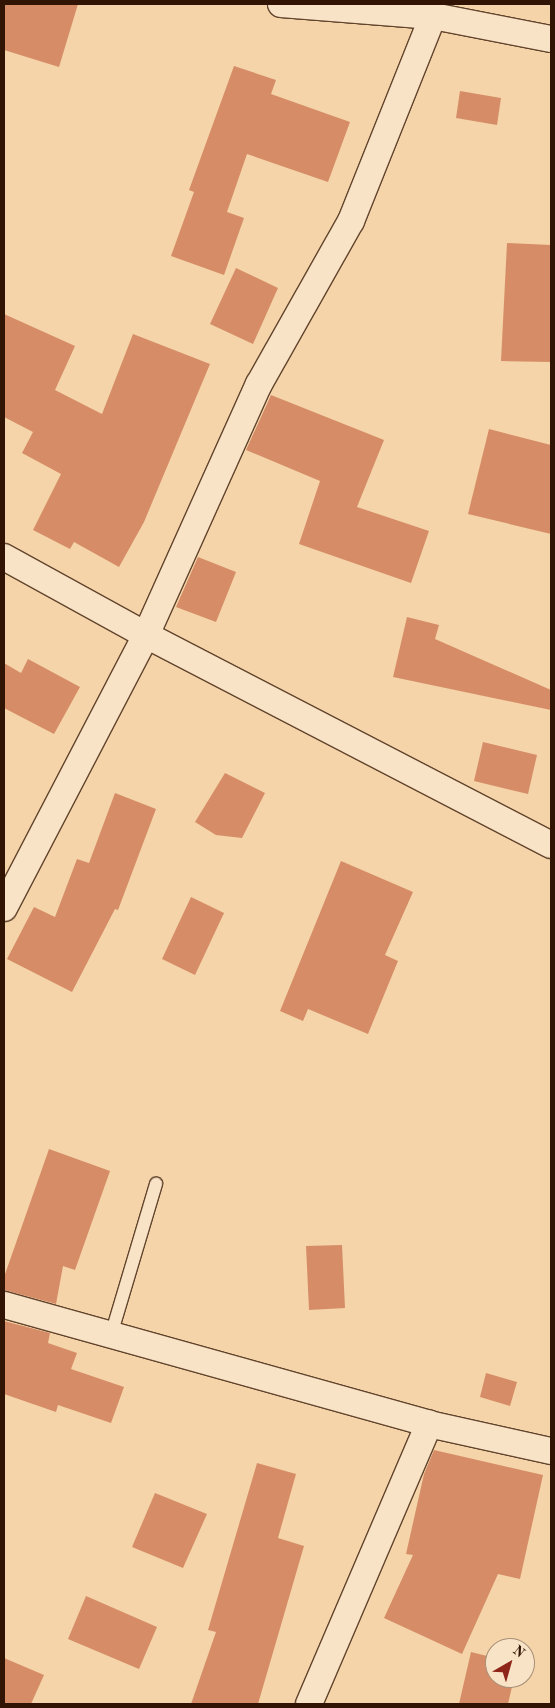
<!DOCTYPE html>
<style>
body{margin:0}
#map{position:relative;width:555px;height:1708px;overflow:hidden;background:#f4d4a8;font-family:"Old Standard TT",serif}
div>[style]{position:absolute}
.building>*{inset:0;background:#d68d67}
.roads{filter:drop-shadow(1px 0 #62442d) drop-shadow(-1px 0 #62442d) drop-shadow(0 1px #62442d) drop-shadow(0 -1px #62442d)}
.lane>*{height:12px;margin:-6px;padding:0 6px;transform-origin:6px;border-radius:6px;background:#f8e3c6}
.street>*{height:26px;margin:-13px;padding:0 13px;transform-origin:13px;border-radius:13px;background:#f8e3c6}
span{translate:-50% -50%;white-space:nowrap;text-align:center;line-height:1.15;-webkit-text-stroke:5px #f8e3c6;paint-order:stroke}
.frame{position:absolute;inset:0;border:5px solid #311404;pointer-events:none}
.north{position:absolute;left:485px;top:1638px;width:50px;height:50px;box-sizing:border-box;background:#f8e3c6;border:1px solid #a89078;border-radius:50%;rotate:38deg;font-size:14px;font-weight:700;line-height:20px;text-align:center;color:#311404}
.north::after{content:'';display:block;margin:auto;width:18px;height:22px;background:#8f2418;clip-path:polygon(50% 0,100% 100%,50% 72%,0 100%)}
</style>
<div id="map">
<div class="building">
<div style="clip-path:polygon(4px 4px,78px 4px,59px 67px,4px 50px)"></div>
<div style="clip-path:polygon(234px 66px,276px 80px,271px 94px,350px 122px,328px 182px,247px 154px,227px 212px,244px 218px,224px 275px,171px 256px,194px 192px,189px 190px)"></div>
<div style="clip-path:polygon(460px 91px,501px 98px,497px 125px,456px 118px)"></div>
<div style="clip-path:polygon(507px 243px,551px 245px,551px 362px,501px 361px)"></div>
<div style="clip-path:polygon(236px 268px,278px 288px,253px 344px,210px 324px)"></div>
<div style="clip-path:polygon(4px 314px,75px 346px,55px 390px,102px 414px,133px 334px,210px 364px,144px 522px,119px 567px,74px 542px,70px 549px,33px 530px,61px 474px,22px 453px,33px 432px,4px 417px)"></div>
<div style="clip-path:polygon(271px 395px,384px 440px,357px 507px,429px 531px,411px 583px,299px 544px,320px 481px,246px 450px)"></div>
<div style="clip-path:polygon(489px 429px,551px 445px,551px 534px,468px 514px)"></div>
<div style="clip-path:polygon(198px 557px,236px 572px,216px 622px,176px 607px)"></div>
<div style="clip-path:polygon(407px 617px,439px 625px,435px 639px,551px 690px,551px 710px,393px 677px)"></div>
<div style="clip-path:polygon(28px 659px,80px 687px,54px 734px,4px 708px,4px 663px,21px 673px)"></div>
<div style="clip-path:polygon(483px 742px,537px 755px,528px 794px,474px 781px)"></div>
<div style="clip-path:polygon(225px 773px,265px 793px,242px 838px,216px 835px,195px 822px)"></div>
<div style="clip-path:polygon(115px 793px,156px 809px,118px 910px,115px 909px,72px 992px,7px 959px,34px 907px,55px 917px,77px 859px,89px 863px)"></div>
<div style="clip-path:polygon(341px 861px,413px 892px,385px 955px,398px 961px,368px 1034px,308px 1009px,303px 1021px,280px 1011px)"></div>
<div style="clip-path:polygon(191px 897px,224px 913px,195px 975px,162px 959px)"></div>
<div style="clip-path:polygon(49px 1149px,110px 1171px,75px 1270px,63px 1266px,56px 1304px,4px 1290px,4px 1277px)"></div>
<div style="clip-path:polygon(342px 1245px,345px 1308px,309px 1310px,306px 1246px)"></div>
<div style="clip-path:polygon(4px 1321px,50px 1333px,48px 1343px,77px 1353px,71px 1369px,124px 1387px,111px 1423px,58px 1405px,56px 1412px,4px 1394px)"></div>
<div style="clip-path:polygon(486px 1373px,517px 1382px,510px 1406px,480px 1397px)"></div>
<div style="clip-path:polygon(434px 1450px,543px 1475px,520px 1579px,498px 1574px,462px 1654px,384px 1618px,413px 1555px,406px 1554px,424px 1474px)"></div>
<div style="clip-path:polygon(257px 1463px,296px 1474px,278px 1538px,304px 1546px,258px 1704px,191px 1704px,216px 1632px,208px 1630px)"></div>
<div style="clip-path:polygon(155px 1493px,207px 1514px,183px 1568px,132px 1547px)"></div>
<div style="clip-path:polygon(86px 1596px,157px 1627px,139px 1669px,68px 1639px)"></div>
<div style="clip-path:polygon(471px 1652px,495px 1658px,495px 1678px,514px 1678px,508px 1704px,459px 1704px)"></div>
<div style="clip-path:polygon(4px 1658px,44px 1675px,31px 1704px,4px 1704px)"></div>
</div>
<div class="roads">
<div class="lane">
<div style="left:111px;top:1335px;width:158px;rotate:-73.4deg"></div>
</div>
<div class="street">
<div style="left:281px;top:4px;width:152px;rotate:4.5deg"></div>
<div style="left:433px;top:16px;width:120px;rotate:11deg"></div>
<div style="left:4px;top:557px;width:162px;rotate:28.8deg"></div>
<div style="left:146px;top:635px;width:456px;rotate:27.4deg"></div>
<div style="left:4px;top:908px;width:308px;rotate:-62.5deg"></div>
<div style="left:146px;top:635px;width:275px;rotate:-65.8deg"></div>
<div style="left:259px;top:384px;width:187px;rotate:-60.6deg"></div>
<div style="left:351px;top:221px;width:221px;rotate:-68.2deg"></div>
<div style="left:4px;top:1305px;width:441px;rotate:15.6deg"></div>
<div style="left:429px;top:1424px;width:125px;rotate:12.5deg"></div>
<div style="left:309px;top:1704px;width:305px;rotate:-66.8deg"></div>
</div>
</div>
<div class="frame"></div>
<div class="north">N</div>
</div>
